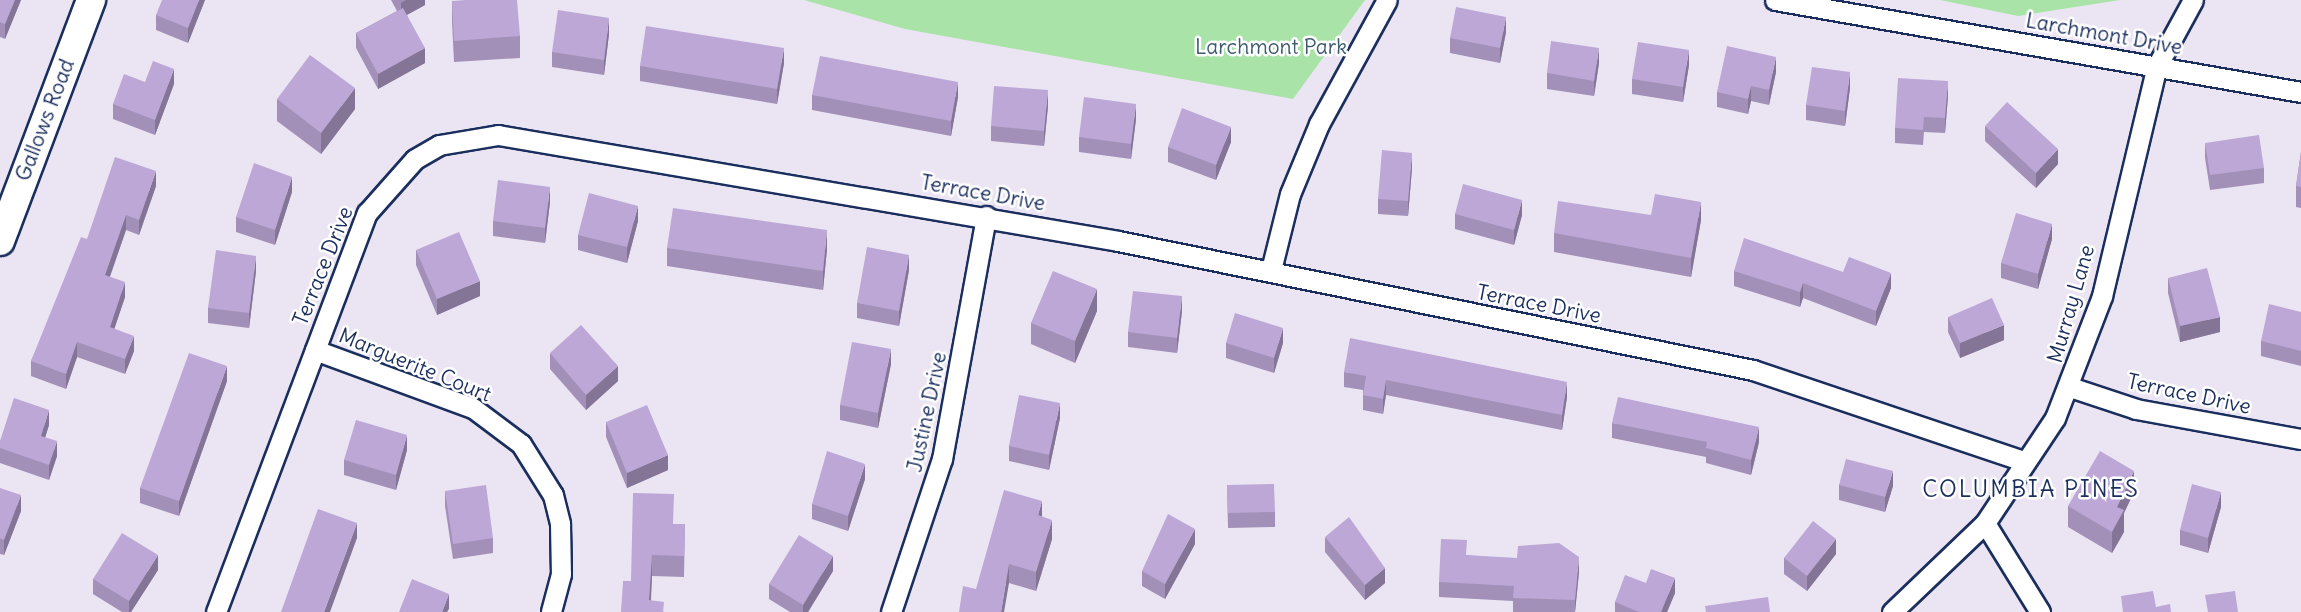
<!DOCTYPE html>
<style>
body{margin:0}
#map{position:relative;width:2301px;height:612px;overflow:hidden;background:#ebe5f3;font-family:Delius,sans-serif}
div>[style]{position:absolute}
.green>*{inset:0;background:#a9e3a8}
.roads{filter:drop-shadow(2px 0 #1b2f5e) drop-shadow(-2px 0 #1b2f5e) drop-shadow(0 2px #1b2f5e) drop-shadow(0 -2px #1b2f5e)}
.street>*{height:19px;margin:-9.5px;padding:0 9.5px;transform-origin:9.5px;border-radius:9.5px;background:#fff}
.secondary>*{height:28px;margin:-14px;padding:0 14px;transform-origin:14px;border-radius:14px;background:#fff}
.wall>*{inset:0;background:#a290b8}
.shaded-wall>*{inset:0;background:#847596}
.building>*{inset:0;background:#bca7d6}
span{translate:-50% -50%;white-space:nowrap;text-align:center;line-height:1.15;-webkit-text-stroke:5px #fff;paint-order:stroke}
.street-label{font-size:21px;color:#1b2f5e}
.park-label{font-size:21px;color:#3e5c70}
.neighbourhood-label{font-size:23px;color:#1b2f5e;letter-spacing:2px}
</style>
<div id="map">
<div class="green">
<div style="clip-path:polygon(804px 0,1365px 0,1293px 99px,905px 29px)"></div>
<div style="clip-path:polygon(1940px 0,2120px 0,2018px 16px)"></div>
</div>
<div class="roads">
<div class="street">
<div style="left:1775px;top:0;width:534px;rotate:9.92deg"></div>
<div style="left:1271px;top:270px;width:78px;rotate:-76deg"></div>
<div style="left:1290px;top:194px;width:76px;rotate:-67.5deg"></div>
<div style="left:1319px;top:124px;width:141px;rotate:-61.3deg"></div>
<div style="left:315px;top:350px;width:168px;rotate:20.2deg"></div>
<div style="left:473px;top:408px;width:60px;rotate:36.9deg"></div>
<div style="left:521px;top:444px;width:60px;rotate:57.9deg"></div>
<div style="left:553px;top:495px;width:30px;rotate:76deg"></div>
<div style="left:560px;top:524px;width:50px;rotate:88.9deg"></div>
<div style="left:561px;top:574px;width:39px;rotate:105deg"></div>
<div style="left:2070px;top:387px;width:70px;rotate:18.4deg"></div>
<div style="left:2136px;top:409px;width:168px;rotate:10.3deg"></div>
<div style="left:1985px;top:523px;width:105px;rotate:58.3deg"></div>
<div style="left:216px;top:612px;width:427px;rotate:-69.3deg"></div>
<div style="left:367px;top:213px;width:72px;rotate:-48.4deg"></div>
<div style="left:415px;top:159px;width:28px;rotate:-30deg"></div>
<div style="left:439px;top:145px;width:60px;rotate:-9.6deg"></div>
<div style="left:498px;top:135px;width:629px;rotate:9.7deg"></div>
<div style="left:1118px;top:241px;width:648px;rotate:11.48deg"></div>
<div style="left:1753px;top:370px;width:286px;rotate:18.6deg"></div>
<div style="left:891px;top:612px;width:161px;rotate:-71.6deg"></div>
<div style="left:942px;top:459px;width:247px;rotate:-79.7deg"></div>
<div style="left:1892px;top:612px;width:129px;rotate:-43.7deg"></div>
<div style="left:1985px;top:523px;width:126px;rotate:-56.3deg"></div>
<div style="left:2055px;top:418px;width:131px;rotate:-68.9deg"></div>
<div style="left:2102px;top:296px;width:236px;rotate:-76.6deg"></div>
<div style="left:2157px;top:66px;width:75px;rotate:-61.4deg"></div>
</div>
<div class="secondary">
<div style="left:0;top:241px;width:258px;rotate:-69.3deg"></div>
</div>
</div>
<div class="wall">
<div style="clip-path:polygon(0 0,21px 0,5px 39px,0 37px)"></div>
<div style="clip-path:polygon(205px 0,188px 43px,156px 30px,156px 15px)"></div>
<div style="clip-path:polygon(391px 0,425px 0,425px 5px,407px 15px,425px 63px,378px 89px,356px 48px,356px 33px,397px 11px)"></div>
<div style="clip-path:polygon(452px 1px,520px 36px,520px 58px,454px 62px,452px 22px)"></div>
<div style="clip-path:polygon(1506px 32px,1500px 63px,1450px 53px,1450px 38px)"></div>
<div style="clip-path:polygon(609px 34px,604px 75px,552px 67px,552px 52px)"></div>
<div style="clip-path:polygon(784px 63px,777px 104px,640px 81px,640px 66px)"></div>
<div style="clip-path:polygon(1599px 63px,1594px 96px,1547px 89px,1547px 73px)"></div>
<div style="clip-path:polygon(1689px 65px,1683px 102px,1632px 94px,1632px 79px)"></div>
<div style="clip-path:polygon(1776px 72px,1769px 105px,1751px 101px,1748px 114px,1717px 107px,1717px 92px)"></div>
<div style="clip-path:polygon(145px 82px,174px 84px,155px 135px,113px 119px,113px 104px)"></div>
<div style="clip-path:polygon(1850px 88px,1845px 126px,1806px 120px,1806px 105px)"></div>
<div style="clip-path:polygon(812px 95px,958px 97px,951px 136px,812px 110px)"></div>
<div style="clip-path:polygon(1948px 96px,1945px 133px,1924px 132px,1923px 145px,1895px 143px,1895px 128px)"></div>
<div style="clip-path:polygon(277px 99px,355px 109px,321px 154px,277px 121px)"></div>
<div style="clip-path:polygon(1048px 106px,1044px 146px,991px 141px,991px 126px)"></div>
<div style="clip-path:polygon(1136px 119px,1131px 159px,1079px 152px,1079px 137px)"></div>
<div style="clip-path:polygon(1985px 126px,2058px 164px,2036px 188px,1985px 141px)"></div>
<div style="clip-path:polygon(1231px 142px,1216px 180px,1168px 162px,1168px 147px)"></div>
<div style="clip-path:polygon(2205px 143px,2264px 168px,2264px 183px,2210px 190px,2205px 158px)"></div>
<div style="clip-path:polygon(2301px 152px,2301px 208px,2296px 207px,2296px 186px)"></div>
<div style="clip-path:polygon(1412px 168px,1408px 216px,1378px 214px,1378px 199px)"></div>
<div style="clip-path:polygon(156px 186px,139px 235px,126px 230px,110px 277px,125px 297px,114px 329px,134px 351px,125px 374px,77px 357px,66px 389px,31px 376px,31px 361px,87px 239px)"></div>
<div style="clip-path:polygon(292px 192px,275px 245px,236px 232px,236px 217px)"></div>
<div style="clip-path:polygon(550px 202px,545px 243px,493px 236px,493px 221px)"></div>
<div style="clip-path:polygon(1455px 214px,1522px 215px,1514px 245px,1455px 229px)"></div>
<div style="clip-path:polygon(1651px 215px,1701px 220px,1691px 277px,1554px 252px,1554px 233px)"></div>
<div style="clip-path:polygon(638px 221px,627px 263px,578px 250px,578px 235px)"></div>
<div style="clip-path:polygon(2052px 239px,2038px 289px,2001px 278px,2001px 263px)"></div>
<div style="clip-path:polygon(667px 248px,827px 249px,823px 290px,667px 266px)"></div>
<div style="clip-path:polygon(416px 250px,480px 296px,437px 315px,416px 265px)"></div>
<div style="clip-path:polygon(909px 270px,899px 326px,857px 318px,857px 303px)"></div>
<div style="clip-path:polygon(256px 271px,249px 328px,208px 323px,208px 308px)"></div>
<div style="clip-path:polygon(1734px 271px,1891px 288px,1876px 326px,1803px 298px,1800px 307px,1734px 286px)"></div>
<div style="clip-path:polygon(2168px 278px,2220px 332px,2180px 342px,2168px 293px)"></div>
<div style="clip-path:polygon(1097px 311px,1075px 363px,1031px 344px,1031px 323px)"></div>
<div style="clip-path:polygon(1182px 311px,1177px 353px,1128px 347px,1128px 332px)"></div>
<div style="clip-path:polygon(2301px 312px,2301px 366px,2261px 356px,2261px 341px)"></div>
<div style="clip-path:polygon(1948px 317px,2004px 340px,1960px 358px,1948px 332px)"></div>
<div style="clip-path:polygon(1226px 343px,1283px 343px,1274px 373px,1226px 358px)"></div>
<div style="clip-path:polygon(550px 353px,618px 381px,586px 410px,550px 369px)"></div>
<div style="clip-path:polygon(891px 364px,878px 428px,840px 420px,840px 405px)"></div>
<div style="clip-path:polygon(1344px 372px,1567px 397px,1562px 430px,1386px 395px,1383px 414px,1363px 410px,1363px 390px,1344px 387px)"></div>
<div style="clip-path:polygon(227px 381px,179px 516px,140px 503px,140px 488px)"></div>
<div style="clip-path:polygon(1060px 418px,1049px 470px,1009px 461px,1009px 446px)"></div>
<div style="clip-path:polygon(606px 422px,668px 470px,627px 488px,606px 437px)"></div>
<div style="clip-path:polygon(1612px 423px,1759px 442px,1751px 475px,1706px 463px,1706px 457px,1612px 438px)"></div>
<div style="clip-path:polygon(49px 425px,45px 437px,57px 456px,49px 480px,0 463px,0 441px)"></div>
<div style="clip-path:polygon(407px 450px,396px 490px,344px 475px,344px 460px)"></div>
<div style="clip-path:polygon(865px 479px,848px 531px,812px 519px,812px 504px)"></div>
<div style="clip-path:polygon(1227px 485px,1275px 512px,1275px 527px,1228px 528px)"></div>
<div style="clip-path:polygon(1839px 485px,1893px 486px,1885px 512px,1839px 500px)"></div>
<div style="clip-path:polygon(0 488px,21px 511px,4px 555px,0 554px)"></div>
<div style="clip-path:polygon(445px 491px,493px 538px,493px 553px,453px 559px,445px 506px)"></div>
<div style="clip-path:polygon(2134px 492px,2124px 513px,2124px 532px,2112px 553px,2068px 527px,2068px 506px)"></div>
<div style="clip-path:polygon(2221px 507px,2208px 553px,2180px 545px,2180px 530px)"></div>
<div style="clip-path:polygon(1042px 517px,1052px 539px,1036px 591px,1009px 583px,976px 589px)"></div>
<div style="clip-path:polygon(674px 524px,685px 524px,684px 577px,652px 576px,651px 601px,664px 612px,621px 612px,631px 581px)"></div>
<div style="clip-path:polygon(1325px 537px,1385px 583px,1365px 600px,1325px 552px)"></div>
<div style="clip-path:polygon(1195px 544px,1165px 599px,1142px 586px,1142px 571px)"></div>
<div style="clip-path:polygon(1836px 554px,1807px 591px,1784px 574px,1784px 558px)"></div>
<div style="clip-path:polygon(1467px 555px,1579px 572px,1575px 612px,1513px 612px,1513px 601px,1439px 597px,1439px 582px)"></div>
<div style="clip-path:polygon(158px 570px,131px 612px,122px 612px,93px 594px,93px 579px)"></div>
<div style="clip-path:polygon(833px 571px,808px 612px,790px 612px,769px 599px,769px 584px)"></div>
<div style="clip-path:polygon(1675px 593px,1667px 612px,1615px 612px,1615px 602px)"></div>
</div>
<div class="shaded-wall">
<div style="clip-path:polygon(15px 0,21px 0,5px 39px,5px 24px)"></div>
<div style="clip-path:polygon(199px 0,205px 0,188px 43px,188px 28px)"></div>
<div style="clip-path:polygon(406px 0,425px 0,425px 5px,401px 18px,401px 3px)"></div>
<div style="clip-path:polygon(1506px 17px,1506px 32px,1500px 63px,1500px 48px)"></div>
<div style="clip-path:polygon(609px 18px,609px 34px,604px 75px,604px 60px)"></div>
<div style="clip-path:polygon(425px 48px,425px 63px,378px 89px,378px 74px)"></div>
<div style="clip-path:polygon(784px 48px,784px 63px,777px 104px,777px 89px)"></div>
<div style="clip-path:polygon(1599px 48px,1599px 63px,1594px 96px,1594px 81px)"></div>
<div style="clip-path:polygon(1689px 50px,1689px 65px,1683px 102px,1683px 87px)"></div>
<div style="clip-path:polygon(1776px 57px,1776px 72px,1769px 105px,1769px 90px)"></div>
<div style="clip-path:polygon(174px 69px,174px 84px,155px 135px,155px 120px)"></div>
<div style="clip-path:polygon(1850px 72px,1850px 88px,1845px 126px,1845px 111px)"></div>
<div style="clip-path:polygon(1948px 81px,1948px 96px,1945px 133px,1945px 118px)"></div>
<div style="clip-path:polygon(958px 82px,958px 97px,951px 136px,951px 121px)"></div>
<div style="clip-path:polygon(1751px 86px,1751px 101px,1748px 114px,1748px 99px)"></div>
<div style="clip-path:polygon(355px 88px,355px 109px,321px 154px,321px 133px)"></div>
<div style="clip-path:polygon(1048px 90px,1048px 106px,1044px 146px,1044px 131px)"></div>
<div style="clip-path:polygon(1136px 104px,1136px 119px,1131px 159px,1131px 144px)"></div>
<div style="clip-path:polygon(1231px 127px,1231px 142px,1216px 180px,1216px 165px)"></div>
<div style="clip-path:polygon(2058px 149px,2058px 164px,2036px 188px,2036px 173px)"></div>
<div style="clip-path:polygon(1412px 153px,1412px 168px,1408px 216px,1408px 201px)"></div>
<div style="clip-path:polygon(156px 171px,156px 186px,139px 235px,139px 220px)"></div>
<div style="clip-path:polygon(292px 177px,292px 192px,275px 245px,275px 230px)"></div>
<div style="clip-path:polygon(550px 187px,550px 202px,545px 243px,545px 228px)"></div>
<div style="clip-path:polygon(1522px 200px,1522px 215px,1514px 245px,1514px 230px)"></div>
<div style="clip-path:polygon(1701px 202px,1701px 220px,1691px 277px,1691px 258px)"></div>
<div style="clip-path:polygon(638px 206px,638px 221px,627px 263px,627px 247px)"></div>
<div style="clip-path:polygon(126px 215px,126px 230px,105px 290px,105px 275px)"></div>
<div style="clip-path:polygon(2052px 224px,2052px 239px,2038px 289px,2038px 274px)"></div>
<div style="clip-path:polygon(827px 230px,827px 249px,823px 290px,823px 271px)"></div>
<div style="clip-path:polygon(909px 255px,909px 270px,899px 326px,899px 311px)"></div>
<div style="clip-path:polygon(256px 256px,256px 271px,249px 328px,249px 313px)"></div>
<div style="clip-path:polygon(1891px 273px,1891px 288px,1876px 326px,1876px 311px)"></div>
<div style="clip-path:polygon(480px 281px,480px 296px,437px 315px,437px 299px)"></div>
<div style="clip-path:polygon(125px 282px,125px 297px,110px 342px,110px 327px)"></div>
<div style="clip-path:polygon(1803px 283px,1803px 298px,1800px 307px,1800px 292px)"></div>
<div style="clip-path:polygon(1097px 289px,1097px 311px,1075px 363px,1075px 341px)"></div>
<div style="clip-path:polygon(1182px 296px,1182px 311px,1177px 353px,1177px 338px)"></div>
<div style="clip-path:polygon(2220px 317px,2220px 332px,2180px 342px,2180px 326px)"></div>
<div style="clip-path:polygon(2004px 325px,2004px 340px,1960px 358px,1960px 343px)"></div>
<div style="clip-path:polygon(1283px 328px,1283px 343px,1274px 373px,1274px 358px)"></div>
<div style="clip-path:polygon(134px 336px,134px 351px,125px 374px,125px 359px)"></div>
<div style="clip-path:polygon(77px 342px,77px 357px,66px 389px,66px 374px)"></div>
<div style="clip-path:polygon(891px 349px,891px 364px,878px 428px,878px 413px)"></div>
<div style="clip-path:polygon(227px 366px,227px 381px,179px 516px,179px 501px)"></div>
<div style="clip-path:polygon(618px 366px,618px 381px,586px 410px,586px 395px)"></div>
<div style="clip-path:polygon(1386px 380px,1386px 395px,1383px 414px,1383px 399px)"></div>
<div style="clip-path:polygon(1567px 382px,1567px 397px,1562px 430px,1562px 415px)"></div>
<div style="clip-path:polygon(1060px 403px,1060px 418px,1049px 470px,1049px 455px)"></div>
<div style="clip-path:polygon(49px 410px,49px 425px,41px 451px,41px 436px)"></div>
<div style="clip-path:polygon(1759px 427px,1759px 442px,1751px 475px,1751px 460px)"></div>
<div style="clip-path:polygon(407px 435px,407px 450px,396px 490px,396px 475px)"></div>
<div style="clip-path:polygon(57px 441px,57px 456px,49px 480px,49px 465px)"></div>
<div style="clip-path:polygon(668px 455px,668px 470px,627px 488px,627px 473px)"></div>
<div style="clip-path:polygon(865px 464px,865px 479px,848px 531px,848px 516px)"></div>
<div style="clip-path:polygon(1893px 471px,1893px 486px,1885px 512px,1885px 497px)"></div>
<div style="clip-path:polygon(2134px 471px,2134px 492px,2124px 513px,2124px 532px,2112px 553px,2112px 532px,2117px 507px)"></div>
<div style="clip-path:polygon(2221px 492px,2221px 507px,2208px 553px,2208px 538px)"></div>
<div style="clip-path:polygon(21px 495px,21px 511px,4px 555px,4px 540px)"></div>
<div style="clip-path:polygon(1042px 501px,1042px 520px,1038px 515px)"></div>
<div style="clip-path:polygon(1052px 520px,1052px 539px,1036px 591px,1036px 572px)"></div>
<div style="clip-path:polygon(357px 523px,357px 538px,330px 612px,324px 612px)"></div>
<div style="clip-path:polygon(1195px 529px,1195px 544px,1165px 599px,1165px 584px)"></div>
<div style="clip-path:polygon(1836px 539px,1836px 554px,1807px 591px,1807px 576px)"></div>
<div style="clip-path:polygon(158px 555px,158px 570px,131px 612px,129px 612px,129px 601px)"></div>
<div style="clip-path:polygon(652px 555px,652px 576px,650px 612px,649px 600px)"></div>
<div style="clip-path:polygon(833px 556px,833px 571px,808px 612px,803px 612px,803px 605px)"></div>
<div style="clip-path:polygon(1579px 557px,1579px 572px,1575px 612px,1575px 600px)"></div>
<div style="clip-path:polygon(1009px 564px,1009px 583px,1004px 612px,1001px 612px)"></div>
<div style="clip-path:polygon(1385px 568px,1385px 583px,1365px 600px,1365px 585px)"></div>
<div style="clip-path:polygon(1675px 578px,1675px 593px,1667px 612px,1661px 612px)"></div>
<div style="clip-path:polygon(449px 594px,449px 609px,447px 612px,442px 612px)"></div>
</div>
<div class="building">
<div style="clip-path:polygon(0 0,15px 0,5px 24px,0 22px)"></div>
<div style="clip-path:polygon(162px 0,199px 0,188px 28px,156px 15px)"></div>
<div style="clip-path:polygon(466px 0,517px 0,520px 36px,454px 41px,452px 1px)"></div>
<div style="clip-path:polygon(1456px 7px,1506px 17px,1500px 48px,1450px 38px)"></div>
<div style="clip-path:polygon(403px 8px,425px 48px,378px 74px,356px 33px)"></div>
<div style="clip-path:polygon(558px 10px,609px 18px,604px 60px,552px 52px)"></div>
<div style="clip-path:polygon(646px 26px,784px 48px,777px 89px,640px 66px)"></div>
<div style="clip-path:polygon(1551px 41px,1599px 48px,1594px 81px,1547px 73px)"></div>
<div style="clip-path:polygon(1638px 42px,1689px 50px,1683px 87px,1632px 79px)"></div>
<div style="clip-path:polygon(1727px 46px,1776px 57px,1769px 90px,1751px 86px,1748px 99px,1717px 92px)"></div>
<div style="clip-path:polygon(310px 55px,355px 88px,321px 133px,277px 99px)"></div>
<div style="clip-path:polygon(820px 56px,958px 82px,951px 121px,812px 95px)"></div>
<div style="clip-path:polygon(153px 61px,174px 69px,155px 120px,113px 104px,124px 74px,145px 82px)"></div>
<div style="clip-path:polygon(1812px 67px,1850px 72px,1845px 111px,1806px 105px)"></div>
<div style="clip-path:polygon(1898px 78px,1948px 81px,1945px 118px,1924px 117px,1923px 130px,1895px 128px)"></div>
<div style="clip-path:polygon(994px 86px,1048px 90px,1044px 131px,991px 126px)"></div>
<div style="clip-path:polygon(1084px 97px,1136px 104px,1131px 144px,1079px 137px)"></div>
<div style="clip-path:polygon(2007px 102px,2058px 149px,2036px 173px,1985px 126px)"></div>
<div style="clip-path:polygon(1182px 108px,1231px 127px,1216px 165px,1168px 147px)"></div>
<div style="clip-path:polygon(2259px 135px,2264px 168px,2210px 175px,2205px 143px)"></div>
<div style="clip-path:polygon(1382px 150px,1412px 153px,1408px 201px,1378px 199px)"></div>
<div style="clip-path:polygon(2301px 152px,2301px 187px,2296px 186px)"></div>
<div style="clip-path:polygon(115px 157px,156px 171px,139px 220px,126px 215px,105px 275px,125px 282px,110px 327px,134px 336px,125px 359px,77px 342px,66px 374px,31px 361px,81px 237px,87px 239px)"></div>
<div style="clip-path:polygon(254px 163px,292px 177px,275px 230px,236px 217px)"></div>
<div style="clip-path:polygon(498px 180px,550px 187px,545px 228px,493px 221px)"></div>
<div style="clip-path:polygon(1463px 184px,1522px 200px,1514px 230px,1455px 214px)"></div>
<div style="clip-path:polygon(589px 193px,638px 206px,627px 247px,578px 235px)"></div>
<div style="clip-path:polygon(1655px 194px,1701px 202px,1691px 258px,1554px 233px,1558px 201px,1651px 215px)"></div>
<div style="clip-path:polygon(673px 208px,827px 230px,823px 271px,667px 248px)"></div>
<div style="clip-path:polygon(2016px 213px,2052px 224px,2038px 274px,2001px 263px)"></div>
<div style="clip-path:polygon(459px 232px,480px 281px,437px 299px,416px 250px)"></div>
<div style="clip-path:polygon(1744px 238px,1843px 272px,1849px 257px,1891px 273px,1876px 311px,1803px 283px,1800px 292px,1734px 271px)"></div>
<div style="clip-path:polygon(867px 247px,909px 255px,899px 311px,857px 303px)"></div>
<div style="clip-path:polygon(216px 250px,256px 256px,249px 313px,208px 308px)"></div>
<div style="clip-path:polygon(2207px 268px,2220px 317px,2180px 326px,2168px 278px)"></div>
<div style="clip-path:polygon(1053px 271px,1097px 289px,1075px 341px,1031px 323px)"></div>
<div style="clip-path:polygon(1133px 291px,1182px 296px,1177px 338px,1128px 332px)"></div>
<div style="clip-path:polygon(1992px 298px,2004px 325px,1960px 343px,1948px 317px)"></div>
<div style="clip-path:polygon(2269px 304px,2301px 312px,2301px 351px,2261px 341px)"></div>
<div style="clip-path:polygon(1235px 313px,1283px 328px,1274px 358px,1226px 343px)"></div>
<div style="clip-path:polygon(581px 325px,618px 366px,586px 395px,550px 353px)"></div>
<div style="clip-path:polygon(1350px 338px,1567px 382px,1562px 415px,1386px 380px,1383px 399px,1363px 395px,1366px 376px,1344px 372px)"></div>
<div style="clip-path:polygon(852px 342px,891px 349px,878px 413px,840px 405px)"></div>
<div style="clip-path:polygon(189px 353px,227px 366px,179px 501px,140px 488px)"></div>
<div style="clip-path:polygon(1019px 395px,1060px 403px,1049px 455px,1009px 446px)"></div>
<div style="clip-path:polygon(1618px 397px,1759px 427px,1751px 460px,1706px 448px,1707px 442px,1612px 423px)"></div>
<div style="clip-path:polygon(14px 398px,49px 410px,41px 436px,57px 441px,49px 465px,0 448px,0 441px)"></div>
<div style="clip-path:polygon(647px 405px,668px 455px,627px 473px,606px 422px)"></div>
<div style="clip-path:polygon(356px 420px,407px 435px,396px 475px,344px 460px)"></div>
<div style="clip-path:polygon(827px 451px,865px 464px,848px 516px,812px 504px)"></div>
<div style="clip-path:polygon(2100px 451px,2134px 471px,2117px 507px,2124px 510px,2112px 532px,2068px 506px)"></div>
<div style="clip-path:polygon(1846px 459px,1893px 471px,1885px 497px,1839px 485px)"></div>
<div style="clip-path:polygon(1274px 484px,1275px 512px,1228px 513px,1227px 485px)"></div>
<div style="clip-path:polygon(2192px 484px,2221px 492px,2208px 538px,2180px 530px)"></div>
<div style="clip-path:polygon(486px 485px,493px 538px,453px 544px,445px 491px)"></div>
<div style="clip-path:polygon(0 488px,21px 495px,4px 540px,0 538px)"></div>
<div style="clip-path:polygon(1004px 490px,1042px 501px,1038px 515px,1052px 520px,1036px 572px,1009px 564px,1001px 612px,959px 612px,963px 586px,976px 589px)"></div>
<div style="clip-path:polygon(633px 493px,674px 494px,673px 524px,685px 524px,684px 556px,652px 555px,649px 600px,664px 602px,663px 612px,621px 612px,623px 581px,631px 581px)"></div>
<div style="clip-path:polygon(318px 509px,357px 523px,324px 612px,281px 612px)"></div>
<div style="clip-path:polygon(1168px 514px,1195px 529px,1165px 584px,1142px 571px)"></div>
<div style="clip-path:polygon(1349px 517px,1385px 568px,1365px 585px,1325px 537px)"></div>
<div style="clip-path:polygon(1813px 521px,1836px 539px,1807px 576px,1784px 558px)"></div>
<div style="clip-path:polygon(122px 533px,158px 555px,129px 601px,93px 579px)"></div>
<div style="clip-path:polygon(799px 535px,833px 556px,803px 605px,769px 584px)"></div>
<div style="clip-path:polygon(1441px 539px,1467px 540px,1466px 555px,1517px 558px,1518px 546px,1559px 543px,1579px 557px,1575px 600px,1513px 598px,1514px 586px,1439px 582px)"></div>
<div style="clip-path:polygon(1651px 569px,1675px 578px,1661px 612px,1639px 612px,1615px 602px,1625px 575px,1646px 583px)"></div>
<div style="clip-path:polygon(412px 579px,449px 594px,442px 612px,399px 612px)"></div>
<div style="clip-path:polygon(2153px 591px,2156px 607px,2170px 604px,2171px 612px,2123px 612px,2121px 596px)"></div>
<div style="clip-path:polygon(2235px 591px,2238px 612px,2208px 612px,2205px 595px)"></div>
<div style="clip-path:polygon(1768px 597px,1770px 612px,1706px 612px,1705px 606px)"></div>
</div>
<div class="street-label">
<span style="left:2104px;top:34px;rotate:10deg">Larchmont Drive</span>
<span style="left:45px;top:120px;rotate:-69deg">Gallows Road</span>
<span style="left:983px;top:193px;rotate:10deg">Terrace Drive</span>
<span style="left:323px;top:266px;rotate:-68deg">Terrace Drive</span>
<span style="left:1539px;top:304px;rotate:11deg">Terrace Drive</span>
<span style="left:2071px;top:304px;rotate:-74deg">Murray Lane</span>
<span style="left:415px;top:365px;rotate:22deg">Marguerite Court</span>
<span style="left:2189px;top:394px;rotate:12deg">Terrace Drive</span>
<span style="left:927px;top:412px;rotate:-78deg">Justine Drive</span>
</div>
<div class="park-label">
<span style="left:1271px;top:47px">Larchmont Park</span>
</div>
<div class="neighbourhood-label">
<span style="left:2031px;top:489px">COLUMBIA PINES</span>
</div>
</div>
